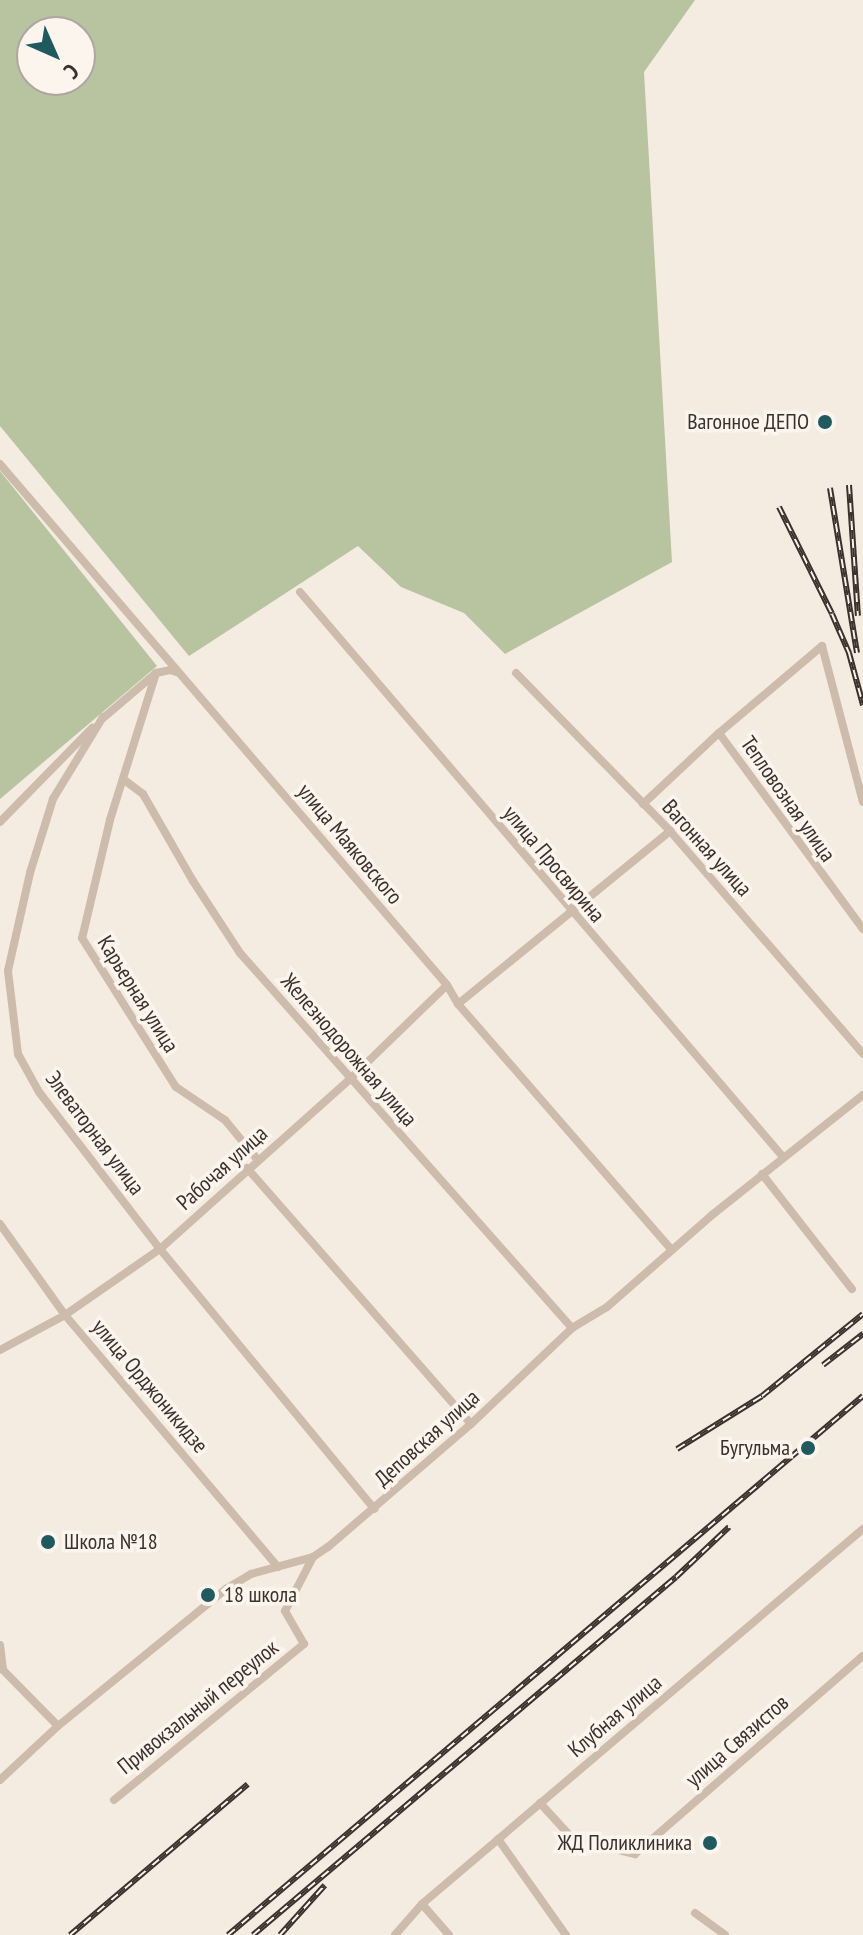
<!DOCTYPE html>
<meta charset="utf-8">
<style>
body{margin:0}
#map{position:relative;width:863px;height:1935px;overflow:hidden;background:#f4ebe1;font-family:"PT Sans Narrow",sans-serif}
div>[style]{position:absolute}
.green>*{inset:0;background:#b8c4a0}
.minor>*{height:8px;margin:-4px;padding:0 4px;transform-origin:4px;border-radius:4px;background:#cdbbac}
.rail>*{height:6px;margin-top:-3px;transform-origin:0;background:repeating-linear-gradient(90deg,#fbf5ee 0 9px,#3b302b 0 18px);box-sizing:border-box;border-block:2px solid #3b302b}
.dots>*{width:22px;height:22px;translate:-50% -50%;box-sizing:border-box;border:4px solid #fbf5ee;border-radius:50%}
span{translate:-50% -50%;white-space:nowrap;text-align:center;line-height:1.15;-webkit-text-stroke:7px #fbf5ee;paint-order:stroke}
.poi-label{font-size:22px;color:#3b302b}
.right{translate:-100% -50%;text-align:right}
.left{translate:0 -50%;text-align:left}
.street-label{font-size:22px;color:#3b302b}
.north{position:absolute;left:16px;top:16px;width:80px;height:80px;box-sizing:border-box;background:#fbf5ee;border:2px solid #aea6a0;border-radius:50%;rotate:135deg;font-size:22px;font-weight:700;line-height:32px;text-align:center;color:#3b302b}
.north::after{content:'';display:block;margin:auto;width:28px;height:36px;background:#1f5a5e;clip-path:polygon(50% 0,100% 100%,50% 72%,0 100%)}
</style>
<div id="map">
<div class="green">
<div style="clip-path:polygon(evenodd,0 0,695px 0,644px 72px,672px 562px,505px 654px,464px 613px,401px 587px,358px 546px,189px 656px,0 426px,0 0,80px 32px,80px 80px,32px 80px,32px 32px,80px 32px)"></div>
<div style="clip-path:polygon(0 471px,157px 666px,0 799px)"></div>
</div>
<div class="minor">
<div style="left:0;top:464px;width:686px;rotate:49.37deg"></div>
<div style="left:447px;top:985px;width:22px;rotate:60deg"></div>
<div style="left:458px;top:1004px;width:325px;rotate:49deg"></div>
<div style="left:300px;top:592px;width:743px;rotate:49.47deg"></div>
<div style="left:156px;top:673px;width:154px;rotate:107.4deg"></div>
<div style="left:110px;top:820px;width:121px;rotate:103.3deg"></div>
<div style="left:82px;top:938px;width:176px;rotate:57.8deg"></div>
<div style="left:176px;top:1087px;width:59px;rotate:34deg"></div>
<div style="left:225px;top:1120px;width:50px;rotate:50.6deg"></div>
<div style="left:516px;top:673px;width:221px;rotate:45.7deg"></div>
<div style="left:670px;top:831px;width:295px;rotate:49.1deg"></div>
<div style="left:103px;top:717px;width:96px;rotate:121.4deg"></div>
<div style="left:53px;top:799px;width:77px;rotate:107.3deg"></div>
<div style="left:30px;top:873px;width:100px;rotate:102.7deg"></div>
<div style="left:8px;top:971px;width:84px;rotate:83.1deg"></div>
<div style="left:18px;top:1054px;width:43px;rotate:61.1deg"></div>
<div style="left:39px;top:1092px;width:198px;rotate:52.4deg"></div>
<div style="left:160px;top:1249px;width:337px;rotate:50.5deg"></div>
<div style="left:102px;top:719px;width:71px;rotate:-40.4deg"></div>
<div style="left:156px;top:673px;width:14px;rotate:-12deg"></div>
<div style="left:170px;top:670px;width:9px;rotate:18deg"></div>
<div style="left:719px;top:733px;width:135px;rotate:-40.2deg"></div>
<div style="left:822px;top:646px;width:161px;rotate:75.3deg"></div>
<div style="left:123px;top:779px;width:25px;rotate:37deg"></div>
<div style="left:143px;top:794px;width:100px;rotate:60.1deg"></div>
<div style="left:193px;top:881px;width:86px;rotate:56.9deg"></div>
<div style="left:240px;top:953px;width:501px;rotate:48.48deg"></div>
<div style="left:643px;top:804px;width:104px;rotate:-43.1deg"></div>
<div style="left:719px;top:733px;width:243px;rotate:53.7deg"></div>
<div style="left:0;top:822px;width:132px;rotate:-45.6deg"></div>
<div style="left:458px;top:1004px;width:274px;rotate:-39.2deg"></div>
<div style="left:247px;top:1168px;width:340px;rotate:48.8deg"></div>
<div style="left:762px;top:1174px;width:146px;rotate:52deg"></div>
<div style="left:0;top:1224px;width:112px;rotate:54.5deg"></div>
<div style="left:65px;top:1315px;width:330px;rotate:49.8deg"></div>
<div style="left:0;top:1350px;width:74px;rotate:-28.3deg"></div>
<div style="left:65px;top:1315px;width:116px;rotate:-34.8deg"></div>
<div style="left:160px;top:1249px;width:255px;rotate:-41.8deg"></div>
<div style="left:350px;top:1079px;width:135px;rotate:-44.1deg"></div>
<div style="left:0;top:1645px;width:25px;rotate:83deg"></div>
<div style="left:3px;top:1670px;width:78px;rotate:45.5deg"></div>
<div style="left:0;top:1780px;width:79px;rotate:-43deg"></div>
<div style="left:58px;top:1726px;width:217px;rotate:-39.2deg"></div>
<div style="left:226px;top:1589px;width:29px;rotate:-31deg"></div>
<div style="left:251px;top:1574px;width:64px;rotate:-15.3deg"></div>
<div style="left:313px;top:1557px;width:18px;rotate:-34deg"></div>
<div style="left:328px;top:1547px;width:189px;rotate:-40.7deg"></div>
<div style="left:471px;top:1424px;width:139px;rotate:-43.5deg"></div>
<div style="left:572px;top:1328px;width:41px;rotate:-31deg"></div>
<div style="left:607px;top:1307px;width:140px;rotate:-41.2deg"></div>
<div style="left:712px;top:1215px;width:193px;rotate:-38.5deg"></div>
<div style="left:114px;top:1800px;width:246px;rotate:-39.4deg"></div>
<div style="left:304px;top:1644px;width:38px;rotate:-120deg"></div>
<div style="left:285px;top:1611px;width:61px;rotate:-62.6deg"></div>
<div style="left:540px;top:1803px;width:64px;rotate:47.5deg"></div>
<div style="left:583px;top:1850px;width:19px;rotate:-12deg"></div>
<div style="left:602px;top:1846px;width:34px;rotate:14deg"></div>
<div style="left:635px;top:1854px;width:302px;rotate:-41deg"></div>
<div style="left:498px;top:1839px;width:118px;rotate:54.7deg"></div>
<div style="left:422px;top:1904px;width:41px;rotate:48.9deg"></div>
<div style="left:695px;top:1913px;width:37px;rotate:36deg"></div>
<div style="left:395px;top:1935px;width:41px;rotate:-48.9deg"></div>
<div style="left:422px;top:1904px;width:579px;rotate:-40.38deg"></div>
</div>
<div class="rail">
<div style="left:849px;top:485px;width:131px;rotate:86.1deg"></div>
<div style="left:830px;top:488px;width:167px;rotate:80.7deg"></div>
<div style="left:779px;top:507px;width:119px;rotate:63.6deg"></div>
<div style="left:832px;top:614px;width:43px;rotate:66.4deg"></div>
<div style="left:849px;top:653px;width:54px;rotate:74.9deg"></div>
<div style="left:823px;top:1365px;width:51px;rotate:-37.8deg"></div>
<div style="left:677px;top:1449px;width:100px;rotate:-31.9deg"></div>
<div style="left:762px;top:1396px;width:130px;rotate:-39.1deg"></div>
<div style="left:70px;top:1935px;width:233px;rotate:-40.3deg"></div>
<div style="left:228px;top:1935px;width:833px;rotate:-40.33deg"></div>
<div style="left:253px;top:1935px;width:554px;rotate:-40.24deg"></div>
<div style="left:676px;top:1577px;width:73px;rotate:-43.3deg"></div>
<div style="left:280px;top:1935px;width:67px;rotate:-48deg"></div>
</div>
<div class="dots">
<div style="left:825px;top:422px;background:#1f5a5e"></div>
<div style="left:808px;top:1448px;background:#1f5a5e"></div>
<div style="left:48px;top:1542px;background:#1f5a5e"></div>
<div style="left:208px;top:1595px;background:#1f5a5e"></div>
<div style="left:710px;top:1843px;background:#1f5a5e"></div>
</div>
<div class="poi-label">
<span class="right" style="left:809px;top:422px">Вагонное ДЕПО</span>
<span class="right" style="left:790px;top:1448px">Бугульма</span>
<span class="left" style="left:64px;top:1542px">Школа №18</span>
<span class="left" style="left:224px;top:1595px">18 школа</span>
<span class="right" style="left:692px;top:1843px">ЖД Поликлиника</span>
</div>
<div class="street-label">
<span style="left:788px;top:799px;rotate:55deg">Тепловозная улица</span>
<span style="left:350px;top:844px;rotate:50deg">улица Маяковского</span>
<span style="left:707px;top:848px;rotate:48deg">Вагонная улица</span>
<span style="left:554px;top:864px;rotate:50deg">улица Просвирина</span>
<span style="left:138px;top:994px;rotate:58deg">Карьерная улица</span>
<span style="left:349px;top:1050px;rotate:49deg">Железнодорожная улица</span>
<span style="left:95px;top:1133px;rotate:53deg">Элеваторная улица</span>
<span style="left:222px;top:1168px;rotate:-42deg">Рабочая улица</span>
<span style="left:150px;top:1386px;rotate:50deg">улица Орджоникидзе</span>
<span style="left:427px;top:1438px;rotate:-42deg">Деповская улица</span>
<span style="left:198px;top:1707px;rotate:-39deg">Привокзальный переулок</span>
<span style="left:615px;top:1716px;rotate:-40deg">Клубная улица</span>
<span style="left:737px;top:1741px;rotate:-41deg">улица Связистов</span>
</div>
<div class="north">С</div>
</div>
